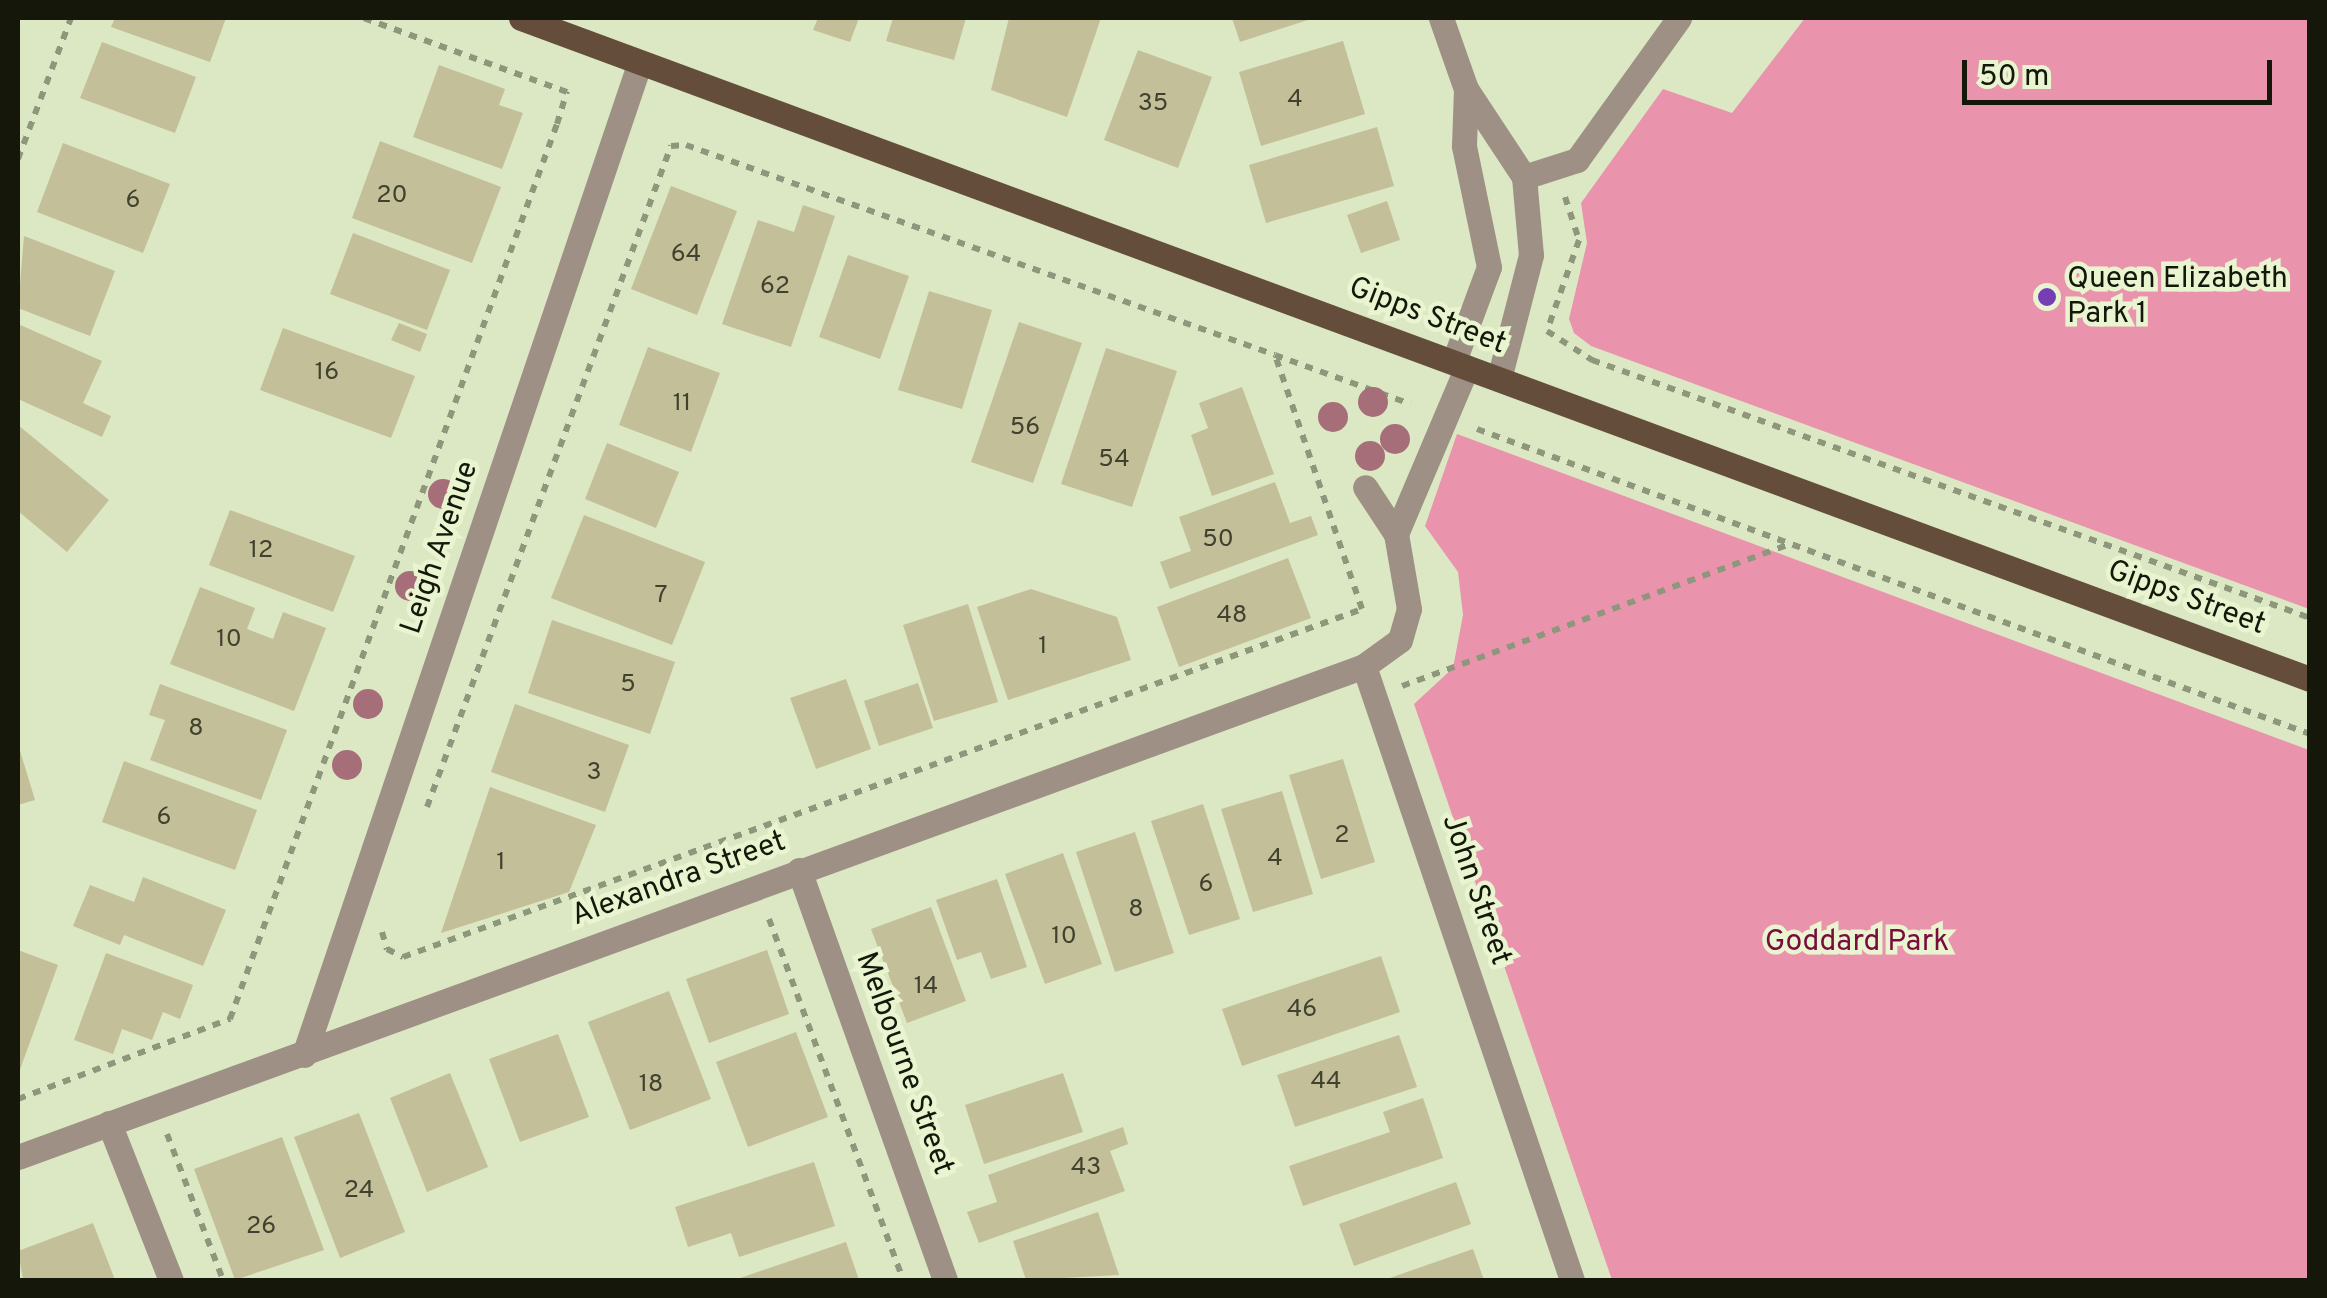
<!DOCTYPE html>
<style>
body{margin:0}
#map{position:relative;width:2327px;height:1298px;overflow:hidden;background:#dce8c3;font-family:Overpass,sans-serif}
div>[style]{position:absolute}
.green>*{inset:0;background:#e993ac}
.building>*{inset:0;background:#c3bf99}
.path>*{height:6px;margin-top:-3px;transform-origin:0;background:repeating-linear-gradient(90deg,#8e977b 0 8px,transparent 0 16px)}
.minor>*{height:25px;margin:-12.5px;padding:0 12.5px;transform-origin:12.5px;border-radius:12.5px;background:#9e9085}
.major>*{height:25px;margin:-12.5px;padding:0 12.5px;transform-origin:12.5px;border-radius:12.5px;background:#644d3a}
.trees>*{width:30px;height:30px;margin:-15px;border-radius:50%;background:#a66e79}
.dots>*{width:28px;height:28px;translate:-50% -50%;box-sizing:border-box;border:5px solid #e9f5d0;border-radius:50%}
span{translate:-50% -50%;white-space:nowrap;text-align:center;line-height:1.15;-webkit-text-stroke:9px #e9f5d0;paint-order:stroke}
.number-label{font-size:25px;color:#40412e}
.number-label span{-webkit-text-stroke-width:0}
.poi-label{font-size:30px;color:#14170a}
.left{translate:0 -50%;text-align:left}
.street-label{font-size:30px;color:#14170a}
.park-label{font-size:30px;color:#790b3d}
.frame{position:absolute;inset:0;border:20px solid #14170a;pointer-events:none}
.scale{position:absolute;left:1962px;top:60px;width:310px;height:45px;box-sizing:border-box;border:5px solid #14170a;border-top:0;padding-left:12px;font-size:30px;line-height:35px;white-space:nowrap;color:#14170a;-webkit-text-stroke:8px #e9f5d0;paint-order:stroke}
</style>
<div id="map">
<div class="green">
<div style="clip-path:polygon(1805px 18px,2309px 18px,2309px 609px,1591px 346px,1574px 333px,1569px 319px,1587px 243px,1581px 203px,1663px 89px,1732px 113px)"></div>
<div style="clip-path:polygon(1457px 434px,2309px 750px,2309px 1280px,1612px 1280px,1414px 704px,1453px 668px,1463px 615px,1458px 572px,1425px 526px)"></div>
</div>
<div class="building">
<div style="clip-path:polygon(115px 18px,226px 18px,210px 62px,111px 27px)"></div>
<div style="clip-path:polygon(818px 18px,859px 18px,850px 42px,813px 30px)"></div>
<div style="clip-path:polygon(893px 18px,966px 18px,954px 60px,886px 41px)"></div>
<div style="clip-path:polygon(1009px 18px,1101px 18px,1067px 117px,991px 90px)"></div>
<div style="clip-path:polygon(1232px 18px,1314px 18px,1240px 42px)"></div>
<div style="clip-path:polygon(1343px 41px,1365px 114px,1261px 146px,1239px 72px)"></div>
<div style="clip-path:polygon(102px 42px,196px 77px,175px 133px,80px 98px)"></div>
<div style="clip-path:polygon(1138px 50px,1212px 77px,1178px 168px,1104px 140px)"></div>
<div style="clip-path:polygon(439px 65px,505px 89px,499px 105px,523px 113px,502px 169px,413px 137px)"></div>
<div style="clip-path:polygon(1377px 127px,1394px 186px,1266px 223px,1249px 165px)"></div>
<div style="clip-path:polygon(380px 141px,501px 187px,472px 263px,352px 218px)"></div>
<div style="clip-path:polygon(63px 143px,170px 184px,143px 253px,37px 212px)"></div>
<div style="clip-path:polygon(671px 186px,737px 211px,697px 315px,631px 289px)"></div>
<div style="clip-path:polygon(1387px 201px,1400px 240px,1361px 253px,1347px 215px)"></div>
<div style="clip-path:polygon(803px 205px,835px 216px,791px 347px,722px 324px,758px 220px,794px 232px)"></div>
<div style="clip-path:polygon(353px 233px,450px 270px,427px 330px,330px 294px)"></div>
<div style="clip-path:polygon(24px 236px,115px 271px,90px 336px,18px 308px)"></div>
<div style="clip-path:polygon(848px 255px,909px 276px,880px 359px,819px 337px)"></div>
<div style="clip-path:polygon(929px 291px,992px 310px,962px 409px,898px 390px)"></div>
<div style="clip-path:polygon(1019px 322px,1082px 343px,1033px 483px,971px 462px)"></div>
<div style="clip-path:polygon(399px 323px,427px 334px,420px 352px,391px 340px)"></div>
<div style="clip-path:polygon(18px 324px,102px 361px,83px 403px,111px 416px,102px 437px,18px 399px)"></div>
<div style="clip-path:polygon(283px 328px,415px 376px,391px 438px,260px 390px)"></div>
<div style="clip-path:polygon(648px 347px,720px 373px,691px 452px,619px 425px)"></div>
<div style="clip-path:polygon(1106px 348px,1177px 371px,1132px 507px,1061px 484px)"></div>
<div style="clip-path:polygon(1242px 387px,1274px 474px,1212px 496px,1191px 435px,1208px 428px,1199px 403px)"></div>
<div style="clip-path:polygon(18px 425px,109px 500px,67px 552px,18px 511px)"></div>
<div style="clip-path:polygon(607px 443px,679px 472px,656px 528px,585px 499px)"></div>
<div style="clip-path:polygon(1275px 482px,1290px 523px,1311px 516px,1318px 535px,1170px 589px,1160px 562px,1191px 551px,1179px 517px)"></div>
<div style="clip-path:polygon(230px 510px,355px 556px,333px 612px,209px 565px)"></div>
<div style="clip-path:polygon(584px 515px,705px 562px,672px 645px,551px 598px)"></div>
<div style="clip-path:polygon(1288px 558px,1311px 618px,1179px 667px,1157px 607px)"></div>
<div style="clip-path:polygon(200px 587px,255px 608px,247px 629px,273px 639px,283px 612px,326px 628px,294px 711px,170px 664px)"></div>
<div style="clip-path:polygon(1031px 589px,1117px 617px,1131px 660px,1008px 700px,977px 607px)"></div>
<div style="clip-path:polygon(968px 604px,998px 702px,934px 721px,903px 625px)"></div>
<div style="clip-path:polygon(552px 620px,675px 662px,650px 734px,528px 693px)"></div>
<div style="clip-path:polygon(846px 679px,871px 749px,816px 769px,790px 698px)"></div>
<div style="clip-path:polygon(918px 683px,933px 728px,879px 746px,864px 701px)"></div>
<div style="clip-path:polygon(160px 684px,287px 730px,261px 800px,150px 760px,165px 720px,149px 715px)"></div>
<div style="clip-path:polygon(515px 704px,629px 745px,605px 812px,491px 772px)"></div>
<div style="clip-path:polygon(18px 744px,35px 800px,18px 805px)"></div>
<div style="clip-path:polygon(1343px 759px,1375px 862px,1321px 879px,1289px 775px)"></div>
<div style="clip-path:polygon(124px 761px,257px 810px,235px 870px,102px 822px)"></div>
<div style="clip-path:polygon(490px 787px,596px 825px,569px 892px,441px 933px)"></div>
<div style="clip-path:polygon(1282px 791px,1313px 894px,1253px 912px,1221px 809px)"></div>
<div style="clip-path:polygon(1203px 804px,1240px 919px,1189px 935px,1151px 821px)"></div>
<div style="clip-path:polygon(1135px 832px,1174px 953px,1115px 972px,1076px 852px)"></div>
<div style="clip-path:polygon(1063px 853px,1102px 964px,1045px 984px,1005px 874px)"></div>
<div style="clip-path:polygon(143px 877px,226px 910px,203px 966px,124px 935px,120px 945px,73px 926px,90px 885px,134px 902px)"></div>
<div style="clip-path:polygon(997px 879px,1027px 967px,991px 979px,981px 952px,957px 960px,936px 900px)"></div>
<div style="clip-path:polygon(931px 907px,966px 1001px,907px 1023px,871px 929px)"></div>
<div style="clip-path:polygon(18px 950px,58px 965px,18px 1075px)"></div>
<div style="clip-path:polygon(767px 950px,789px 1014px,709px 1043px,686px 979px)"></div>
<div style="clip-path:polygon(106px 953px,193px 985px,180px 1019px,163px 1012px,152px 1040px,122px 1029px,113px 1054px,74px 1040px)"></div>
<div style="clip-path:polygon(1381px 956px,1400px 1012px,1242px 1066px,1222px 1009px)"></div>
<div style="clip-path:polygon(669px 991px,711px 1099px,630px 1130px,588px 1022px)"></div>
<div style="clip-path:polygon(796px 1032px,828px 1117px,748px 1147px,716px 1062px)"></div>
<div style="clip-path:polygon(558px 1034px,589px 1117px,520px 1142px,489px 1059px)"></div>
<div style="clip-path:polygon(1399px 1035px,1417px 1087px,1295px 1127px,1277px 1075px)"></div>
<div style="clip-path:polygon(450px 1073px,488px 1167px,427px 1192px,390px 1098px)"></div>
<div style="clip-path:polygon(1063px 1073px,1083px 1132px,984px 1164px,965px 1105px)"></div>
<div style="clip-path:polygon(1423px 1098px,1443px 1158px,1303px 1206px,1289px 1166px,1390px 1132px,1383px 1112px)"></div>
<div style="clip-path:polygon(359px 1113px,405px 1232px,340px 1258px,294px 1137px)"></div>
<div style="clip-path:polygon(1123px 1127px,1128px 1144px,1110px 1151px,1125px 1191px,979px 1243px,967px 1212px,997px 1202px,988px 1175px)"></div>
<div style="clip-path:polygon(282px 1137px,324px 1250px,235px 1280px,194px 1169px)"></div>
<div style="clip-path:polygon(814px 1162px,835px 1226px,739px 1257px,731px 1233px,688px 1247px,675px 1207px)"></div>
<div style="clip-path:polygon(1456px 1182px,1471px 1224px,1354px 1266px,1339px 1224px)"></div>
<div style="clip-path:polygon(1098px 1212px,1119px 1275px,1026px 1280px,1013px 1241px)"></div>
<div style="clip-path:polygon(93px 1223px,115px 1280px,23px 1280px,18px 1251px)"></div>
<div style="clip-path:polygon(846px 1242px,859px 1280px,734px 1280px)"></div>
<div style="clip-path:polygon(1473px 1249px,1484px 1280px,1384px 1280px)"></div>
</div>
<div class="path">
<div style="left:18px;top:159px;width:151px;rotate:-69.4deg"></div>
<div style="left:1565px;top:197px;width:45px;rotate:72deg"></div>
<div style="left:1579px;top:240px;width:96px;rotate:109.4deg"></div>
<div style="left:1547px;top:331px;width:54px;rotate:32.8deg"></div>
<div style="left:1592px;top:360px;width:763px;rotate:19.76deg"></div>
<div style="left:1477px;top:429px;width:887px;rotate:20.11deg"></div>
<div style="left:1402px;top:686px;width:413px;rotate:-20.1deg"></div>
<div style="left:427px;top:807px;width:705px;rotate:-69.74deg"></div>
<div style="left:671px;top:146px;width:15px;rotate:-4deg"></div>
<div style="left:686px;top:145px;width:625px;rotate:19.62deg"></div>
<div style="left:769px;top:919px;width:385px;rotate:69.6deg"></div>
<div style="left:382px;top:932px;width:18px;rotate:74deg"></div>
<div style="left:387px;top:949px;width:18px;rotate:27deg"></div>
<div style="left:403px;top:957px;width:1020px;rotate:-19.94deg"></div>
<div style="left:1362px;top:609px;width:268px;rotate:-108.9deg"></div>
<div style="left:1275px;top:355px;width:144px;rotate:19.9deg"></div>
<div style="left:18px;top:1099px;width:227px;rotate:-20.7deg"></div>
<div style="left:230px;top:1019px;width:953px;rotate:-69.93deg"></div>
<div style="left:557px;top:124px;width:34px;rotate:-73deg"></div>
<div style="left:567px;top:92px;width:216px;rotate:-160deg"></div>
<div style="left:167px;top:1134px;width:156px;rotate:69deg"></div>
</div>
<div class="minor">
<div style="left:1441px;top:18px;width:75px;rotate:70.6deg"></div>
<div style="left:1466px;top:89px;width:105px;rotate:56.6deg"></div>
<div style="left:1524px;top:177px;width:78px;rotate:84.9deg"></div>
<div style="left:1531px;top:255px;width:128px;rotate:104.5deg"></div>
<div style="left:1524px;top:177px;width:56px;rotate:-17.8deg"></div>
<div style="left:1577px;top:160px;width:175px;rotate:-54.3deg"></div>
<div style="left:1454px;top:361px;width:100px;rotate:-69.6deg"></div>
<div style="left:1489px;top:267px;width:124px;rotate:-101.7deg"></div>
<div style="left:1464px;top:146px;width:57px;rotate:-88deg"></div>
<div style="left:1396px;top:534px;width:181px;rotate:-67deg"></div>
<div style="left:1364px;top:666px;width:648px;rotate:71.29deg"></div>
<div style="left:799px;top:870px;width:435px;rotate:70.4deg"></div>
<div style="left:304px;top:1055px;width:1048px;rotate:-71.31deg"></div>
<div style="left:109px;top:1123px;width:169px;rotate:68.5deg"></div>
<div style="left:18px;top:1157px;width:1433px;rotate:-20.04deg"></div>
<div style="left:1364px;top:666px;width:44px;rotate:-35.8deg"></div>
<div style="left:1400px;top:640px;width:32px;rotate:-74deg"></div>
<div style="left:1409px;top:609px;width:76px;rotate:-99.8deg"></div>
<div style="left:1396px;top:534px;width:56px;rotate:-123.4deg"></div>
</div>
<div class="major">
<div style="left:521px;top:18px;width:1907px;rotate:20.28deg"></div>
</div>
<div class="trees">
<div style="left:1373px;top:402px"></div>
<div style="left:1333px;top:417px"></div>
<div style="left:1395px;top:439px"></div>
<div style="left:1370px;top:456px"></div>
<div style="left:443px;top:494px"></div>
<div style="left:410px;top:586px"></div>
<div style="left:368px;top:704px"></div>
<div style="left:347px;top:765px"></div>
</div>
<div class="dots">
<div style="left:2047px;top:297px;background:#753eb4"></div>
</div>
<div class="number-label">
<span style="left:1295px;top:100px">4</span>
<span style="left:1153px;top:104px">35</span>
<span style="left:392px;top:196px">20</span>
<span style="left:133px;top:201px">6</span>
<span style="left:686px;top:255px">64</span>
<span style="left:775px;top:287px">62</span>
<span style="left:327px;top:373px">16</span>
<span style="left:682px;top:404px">11</span>
<span style="left:1025px;top:428px">56</span>
<span style="left:1114px;top:460px">54</span>
<span style="left:1218px;top:540px">50</span>
<span style="left:261px;top:551px">12</span>
<span style="left:661px;top:596px">7</span>
<span style="left:1232px;top:616px">48</span>
<span style="left:229px;top:640px">10</span>
<span style="left:1043px;top:647px">1</span>
<span style="left:628px;top:685px">5</span>
<span style="left:196px;top:729px">8</span>
<span style="left:594px;top:773px">3</span>
<span style="left:164px;top:818px">6</span>
<span style="left:1342px;top:836px">2</span>
<span style="left:1275px;top:859px">4</span>
<span style="left:501px;top:863px">1</span>
<span style="left:1206px;top:885px">6</span>
<span style="left:1136px;top:910px">8</span>
<span style="left:1064px;top:937px">10</span>
<span style="left:926px;top:987px">14</span>
<span style="left:1302px;top:1010px">46</span>
<span style="left:1326px;top:1082px">44</span>
<span style="left:651px;top:1085px">18</span>
<span style="left:1086px;top:1168px">43</span>
<span style="left:359px;top:1191px">24</span>
<span style="left:261px;top:1227px">26</span>
</div>
<div class="poi-label">
<span class="left" style="left:2067px;top:297px">Queen Elizabeth<br>Park 1</span>
</div>
<div class="street-label">
<span style="left:1427px;top:317px;rotate:21deg">Gipps Street</span>
<span style="left:441px;top:548px;rotate:-71deg">Leigh Avenue</span>
<span style="left:2186px;top:599px;rotate:20deg">Gipps Street</span>
<span style="left:679px;top:880px;rotate:-20deg">Alexandra Street</span>
<span style="left:1475px;top:890px;rotate:71deg">John Street</span>
<span style="left:903px;top:1064px;rotate:70deg">Melbourne Street</span>
</div>
<div class="park-label">
<span style="left:1857px;top:943px">Goddard Park</span>
</div>
<div class="frame"></div>
<div class="scale">50 m</div>
</div>
